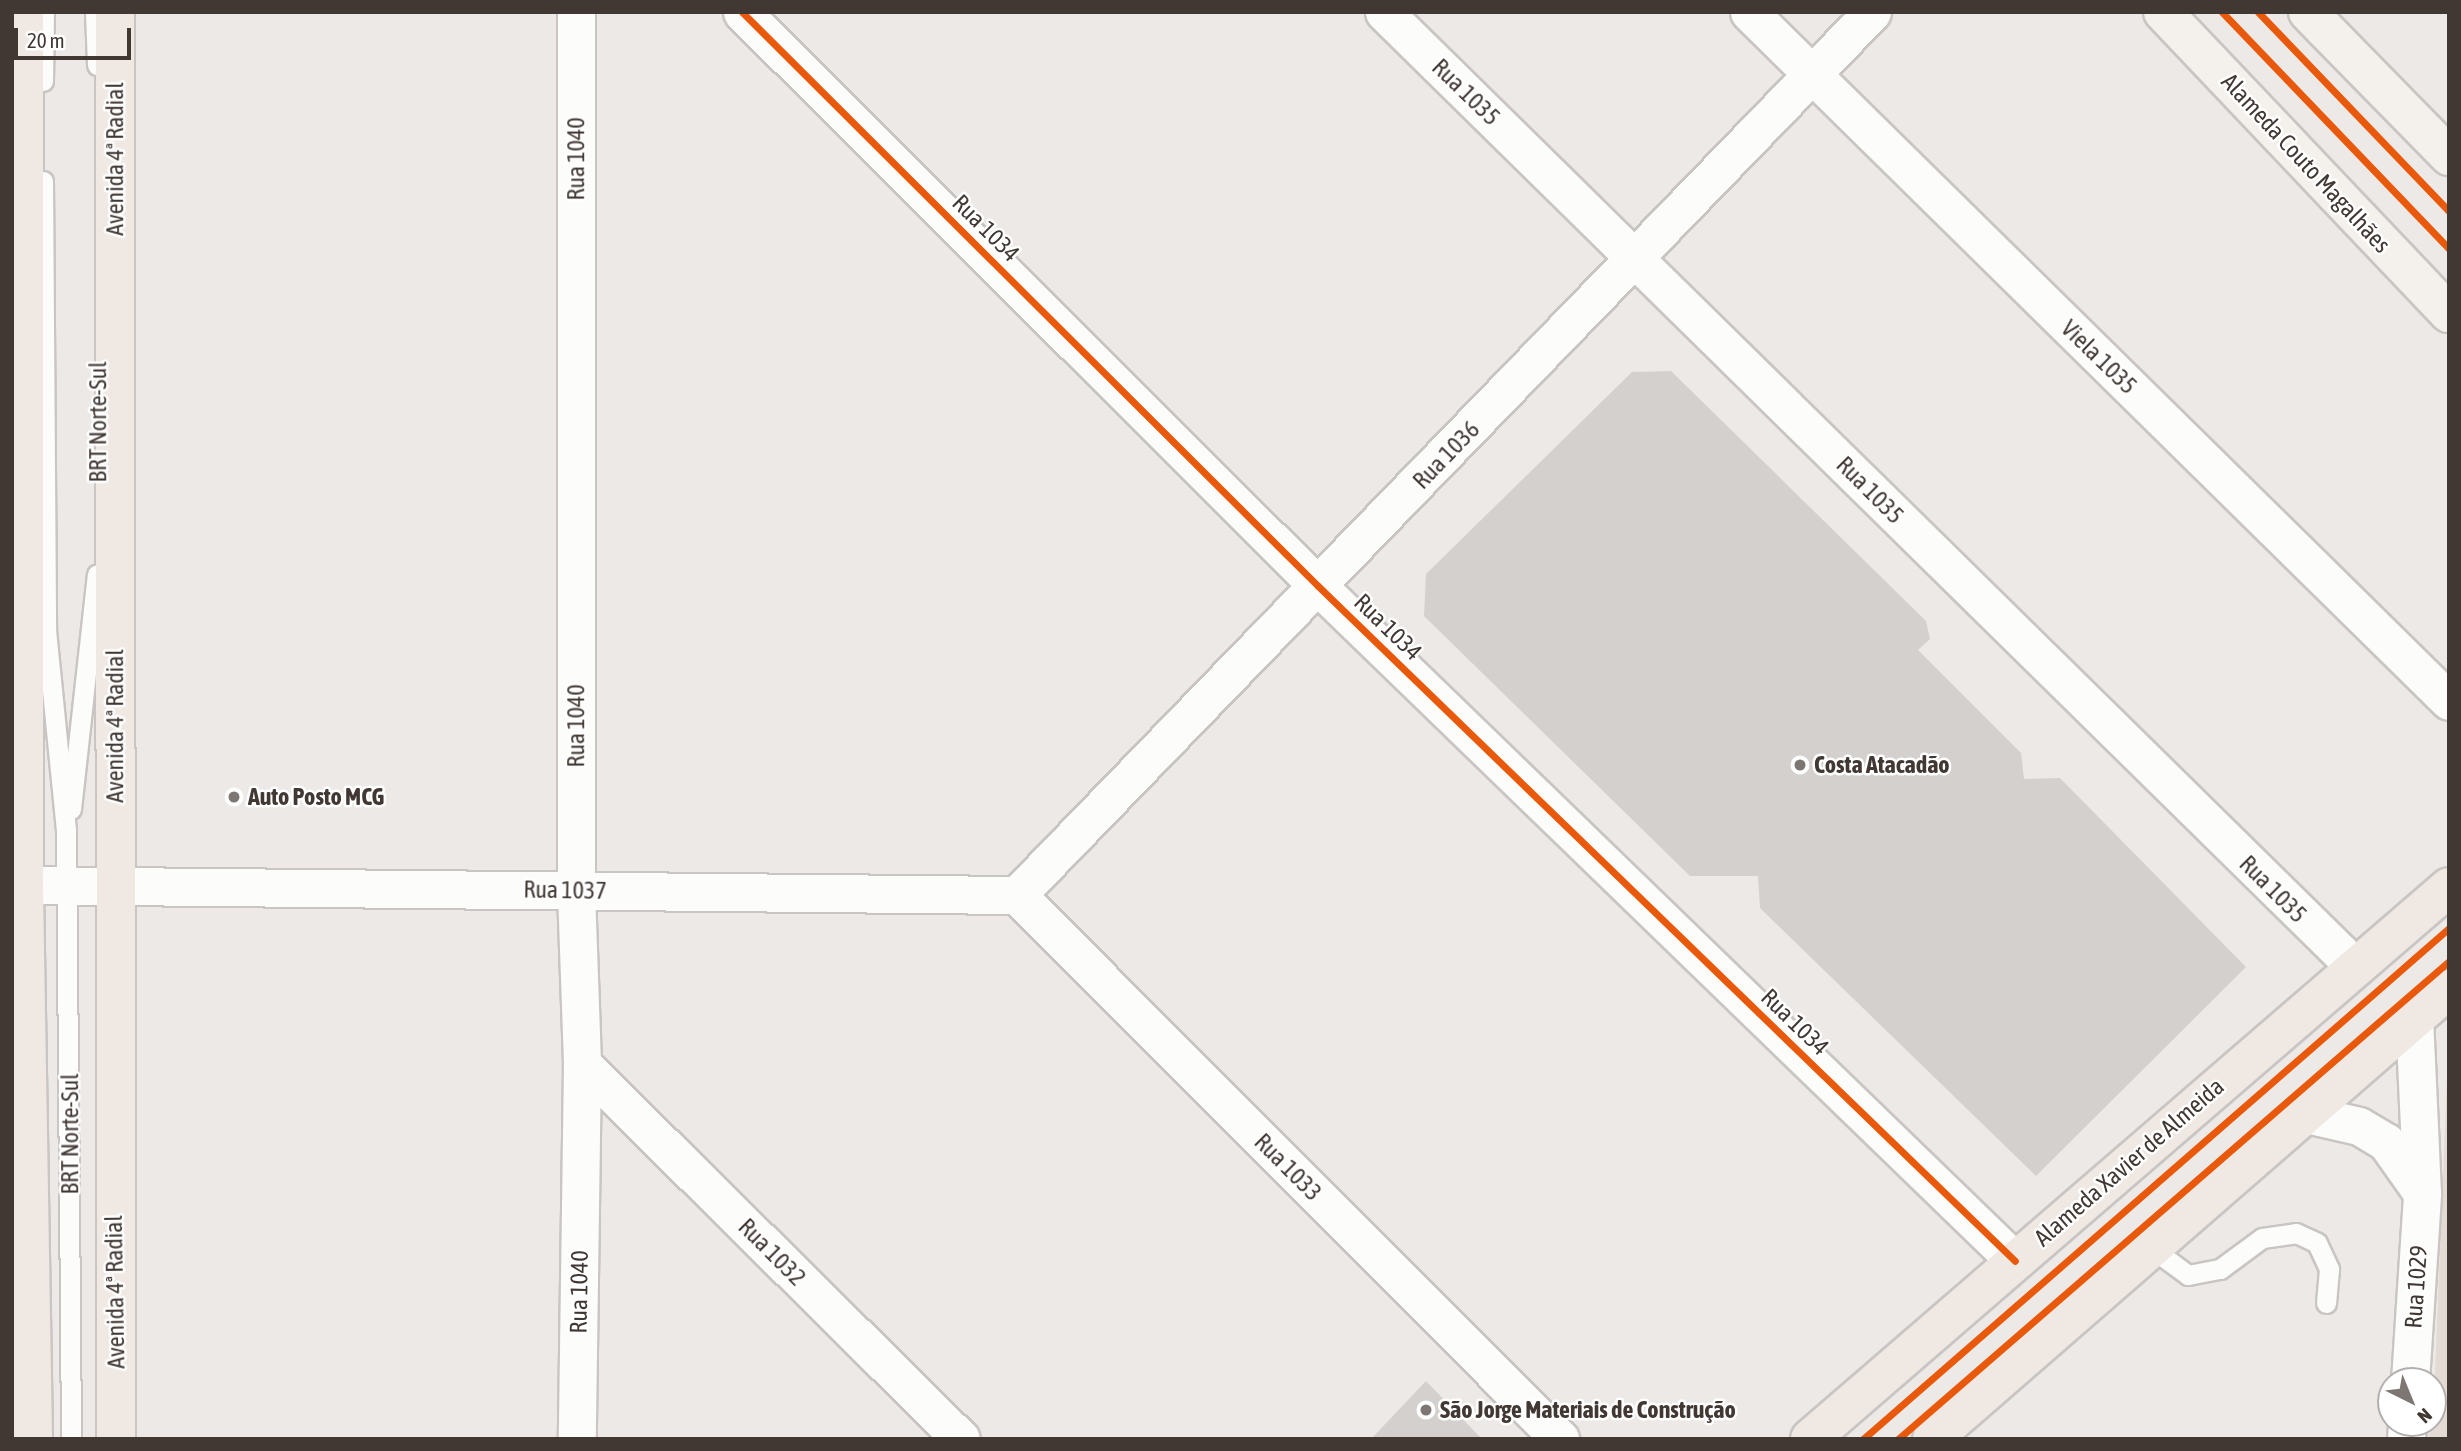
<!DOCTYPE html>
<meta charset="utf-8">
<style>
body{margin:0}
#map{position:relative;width:2461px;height:1451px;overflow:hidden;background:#ece9e7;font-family:"Asap Condensed",sans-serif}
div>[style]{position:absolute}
.education>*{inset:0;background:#e2dad3}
.building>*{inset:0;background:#d4d0ce}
.roads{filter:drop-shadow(2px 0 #c9c5c3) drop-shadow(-2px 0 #c9c5c3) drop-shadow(0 2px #c9c5c3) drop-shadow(0 -2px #c9c5c3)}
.lane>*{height:19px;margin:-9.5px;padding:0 9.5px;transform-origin:9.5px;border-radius:9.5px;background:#fcfcfb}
.street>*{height:37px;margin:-18.5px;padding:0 18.5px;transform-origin:18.5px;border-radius:18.5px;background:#fcfcfb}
.secondary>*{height:38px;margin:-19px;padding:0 19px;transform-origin:19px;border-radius:19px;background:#f4f1ed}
.primary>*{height:38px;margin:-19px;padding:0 19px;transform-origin:19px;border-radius:19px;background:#efe8e3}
.cycleway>*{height:7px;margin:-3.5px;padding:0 3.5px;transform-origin:3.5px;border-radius:3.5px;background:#e8590c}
.dots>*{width:19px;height:19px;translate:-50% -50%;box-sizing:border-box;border:4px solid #fff;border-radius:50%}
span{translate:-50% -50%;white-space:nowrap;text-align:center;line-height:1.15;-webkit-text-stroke:5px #fff;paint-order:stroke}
.street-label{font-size:24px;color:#413834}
.poi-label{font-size:24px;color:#413834;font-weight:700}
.left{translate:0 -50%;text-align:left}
.frame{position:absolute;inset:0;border:14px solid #413834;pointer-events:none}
.north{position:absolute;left:2377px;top:1367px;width:70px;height:70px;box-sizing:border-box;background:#fff;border:2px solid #b3afae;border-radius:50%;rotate:137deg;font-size:19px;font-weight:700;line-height:28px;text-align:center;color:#413834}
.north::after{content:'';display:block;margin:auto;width:24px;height:32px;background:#7d7673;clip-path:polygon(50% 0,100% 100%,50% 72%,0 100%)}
.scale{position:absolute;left:14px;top:28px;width:117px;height:32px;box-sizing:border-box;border:4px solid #413834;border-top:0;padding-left:9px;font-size:21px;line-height:24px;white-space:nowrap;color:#413834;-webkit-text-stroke:5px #fff;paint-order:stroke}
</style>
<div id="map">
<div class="education">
<div style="clip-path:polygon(2449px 1029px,2449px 1439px,2428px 1439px,2433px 1423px)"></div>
</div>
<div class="building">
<div style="clip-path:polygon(1671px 371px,1926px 621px,1930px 639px,1918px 650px,2021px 753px,2024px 779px,2060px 778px,2246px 967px,2036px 1176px,1760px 908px,1758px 876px,1690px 876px,1424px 616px,1426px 574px,1632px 372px)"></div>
<div style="clip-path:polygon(1426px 1381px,1482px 1439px,1371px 1439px)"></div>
</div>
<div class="roads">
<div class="lane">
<div style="left:95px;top:12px;width:53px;rotate:87.8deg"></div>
<div style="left:43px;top:81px;width:69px;rotate:-89.2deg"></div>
<div style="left:43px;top:181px;width:449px;rotate:89.6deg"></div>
<div style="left:46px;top:630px;width:201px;rotate:84.3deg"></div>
<div style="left:66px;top:830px;width:609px;rotate:89.53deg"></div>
<div style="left:71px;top:809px;width:236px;rotate:-83.7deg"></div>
<div style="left:2150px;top:1247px;width:47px;rotate:36.4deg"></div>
<div style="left:2188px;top:1275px;width:33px;rotate:-11deg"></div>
<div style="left:2220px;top:1269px;width:52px;rotate:-36.4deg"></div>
<div style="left:2262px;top:1238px;width:34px;rotate:-8deg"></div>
<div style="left:2296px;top:1233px;width:23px;rotate:25deg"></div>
<div style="left:2317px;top:1243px;width:29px;rotate:65deg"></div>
<div style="left:2329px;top:1269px;width:34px;rotate:95deg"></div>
</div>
<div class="street">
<div style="left:576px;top:12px;width:879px;rotate:90deg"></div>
<div style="left:576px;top:891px;width:173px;rotate:88deg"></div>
<div style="left:582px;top:1064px;width:375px;rotate:90.8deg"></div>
<div style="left:742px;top:12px;width:813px;rotate:44.9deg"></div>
<div style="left:1318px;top:586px;width:970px;rotate:44.08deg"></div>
<div style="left:1384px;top:12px;width:1362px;rotate:44.52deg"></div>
<div style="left:1749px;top:12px;width:982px;rotate:44.55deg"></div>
<div style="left:12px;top:885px;width:1005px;rotate:0.57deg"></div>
<div style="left:1017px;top:895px;width:1229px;rotate:-45.92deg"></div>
<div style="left:1017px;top:895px;width:769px;rotate:45.05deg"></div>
<div style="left:582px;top:1064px;width:533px;rotate:44.7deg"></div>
<div style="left:2302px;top:1113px;width:58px;rotate:12.8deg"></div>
<div style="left:2359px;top:1126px;width:31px;rotate:31deg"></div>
<div style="left:2386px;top:1142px;width:62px;rotate:54.8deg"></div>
<div style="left:2410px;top:1381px;width:188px;rotate:-86.3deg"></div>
<div style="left:2422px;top:1193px;width:175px;rotate:-92.6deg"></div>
<div style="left:2406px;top:1439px;width:16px;rotate:-86deg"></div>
</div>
<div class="secondary">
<div style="left:2163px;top:12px;width:415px;rotate:46.5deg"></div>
<div style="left:2308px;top:12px;width:202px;rotate:45.6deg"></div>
</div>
<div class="primary">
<div style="left:24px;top:12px;width:876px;rotate:90deg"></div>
<div style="left:24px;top:888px;width:551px;rotate:89.06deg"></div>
<div style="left:115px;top:12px;width:1427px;rotate:89.96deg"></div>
<div style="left:1810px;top:1439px;width:844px;rotate:-40.82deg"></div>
<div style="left:1932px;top:1439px;width:685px;rotate:-41.04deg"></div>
</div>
</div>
<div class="cycleway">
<div style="left:742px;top:12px;width:813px;rotate:44.9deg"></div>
<div style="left:1318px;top:586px;width:970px;rotate:44.08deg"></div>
<div style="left:2222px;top:12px;width:328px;rotate:46.2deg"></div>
<div style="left:2258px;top:12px;width:276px;rotate:46.2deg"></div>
<div style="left:1863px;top:1439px;width:778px;rotate:-41.09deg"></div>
<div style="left:1898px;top:1439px;width:729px;rotate:-40.94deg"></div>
</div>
<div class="dots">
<div style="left:1800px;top:765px;background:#7d7673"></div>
<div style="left:234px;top:797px;background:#7d7673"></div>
<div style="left:1426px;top:1410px;background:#7d7673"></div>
</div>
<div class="street-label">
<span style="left:1466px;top:92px;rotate:44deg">Rua 1035</span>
<span style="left:115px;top:159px;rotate:-90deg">Avenida 4ª Radial</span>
<span style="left:576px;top:159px;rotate:-90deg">Rua 1040</span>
<span style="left:2306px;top:163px;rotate:47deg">Alameda Couto Magalhães</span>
<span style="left:986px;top:228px;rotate:45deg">Rua 1034</span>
<span style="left:2099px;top:357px;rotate:44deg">Viela 1035</span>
<span style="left:98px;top:422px;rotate:-90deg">BRT Norte-Sul</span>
<span style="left:1446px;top:455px;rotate:-46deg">Rua 1036</span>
<span style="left:1870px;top:490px;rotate:45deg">Rua 1035</span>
<span style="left:1388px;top:627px;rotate:44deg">Rua 1034</span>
<span style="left:115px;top:726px;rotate:-90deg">Avenida 4ª Radial</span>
<span style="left:576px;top:726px;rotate:-90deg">Rua 1040</span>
<span style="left:2273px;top:889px;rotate:45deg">Rua 1035</span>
<span style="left:565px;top:890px;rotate:1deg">Rua 1037</span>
<span style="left:1795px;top:1022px;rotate:44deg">Rua 1034</span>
<span style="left:70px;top:1134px;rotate:-90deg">BRT Norte-Sul</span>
<span style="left:2129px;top:1162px;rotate:-41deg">Alameda Xavier de Almeida</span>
<span style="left:1288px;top:1167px;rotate:45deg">Rua 1033</span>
<span style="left:772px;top:1252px;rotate:45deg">Rua 1032</span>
<span style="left:2416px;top:1287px;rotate:-86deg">Rua 1029</span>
<span style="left:115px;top:1292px;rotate:-91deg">Avenida 4ª Radial</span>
<span style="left:579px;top:1292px;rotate:-89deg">Rua 1040</span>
</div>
<div class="poi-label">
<span class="left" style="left:1814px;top:765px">Costa Atacadão</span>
<span class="left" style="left:248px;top:797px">Auto Posto MCG</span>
<span class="left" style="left:1440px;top:1410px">São Jorge Materiais de Construção</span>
</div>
<div class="frame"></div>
<div class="north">N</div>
<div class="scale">20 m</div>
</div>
